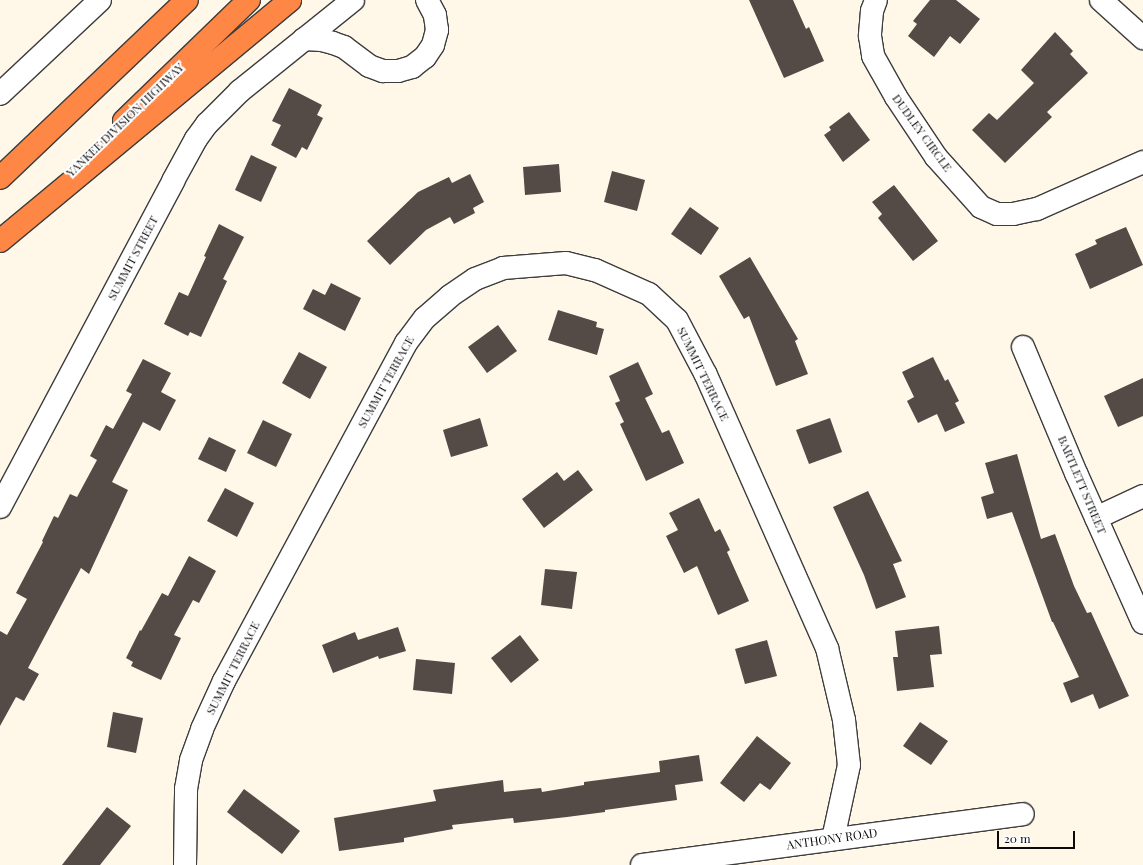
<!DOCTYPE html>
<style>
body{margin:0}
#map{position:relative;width:1143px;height:865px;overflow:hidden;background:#fff8e8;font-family:"Playfair Display",serif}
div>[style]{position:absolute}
.building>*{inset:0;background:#544a46}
.roads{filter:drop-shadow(1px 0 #3d3d3d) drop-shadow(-1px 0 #3d3d3d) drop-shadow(0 1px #3d3d3d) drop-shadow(0 -1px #3d3d3d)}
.minor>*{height:22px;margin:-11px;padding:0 11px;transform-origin:11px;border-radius:11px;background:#fff}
.tertiary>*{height:22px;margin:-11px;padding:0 11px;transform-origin:11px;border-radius:11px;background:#fff}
.motorway>*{height:22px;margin:-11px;padding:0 11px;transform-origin:11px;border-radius:11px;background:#ff8746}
span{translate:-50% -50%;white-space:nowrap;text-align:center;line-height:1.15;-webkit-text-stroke:4px #fff;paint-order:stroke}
.street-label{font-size:12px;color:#0a0a0a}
.scale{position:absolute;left:997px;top:831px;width:78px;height:18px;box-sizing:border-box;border:2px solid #0a0a0a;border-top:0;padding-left:5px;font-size:12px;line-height:14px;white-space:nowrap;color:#0a0a0a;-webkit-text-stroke:3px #fff;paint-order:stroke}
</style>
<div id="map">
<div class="building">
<div style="clip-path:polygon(749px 0,793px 0,806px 29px,809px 27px,824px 61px,784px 78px)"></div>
<div style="clip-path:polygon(930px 0,956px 0,980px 19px,960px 44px,950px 36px,934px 57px,908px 36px,917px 24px,913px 21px)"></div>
<div style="clip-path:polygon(1055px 32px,1073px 51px,1070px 54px,1088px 73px,1047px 112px,1052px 117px,1005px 163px,972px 130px,989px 113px,997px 120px,1034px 83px,1021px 70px)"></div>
<div style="clip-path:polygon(289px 88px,322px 105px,317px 115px,323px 118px,307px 150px,302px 147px,296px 158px,271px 145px,281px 125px,272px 121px)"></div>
<div style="clip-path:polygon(849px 112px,870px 140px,843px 162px,824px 135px,831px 130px,829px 127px)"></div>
<div style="clip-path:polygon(251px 155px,277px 167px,261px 202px,235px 190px)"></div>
<div style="clip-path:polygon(559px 164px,561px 192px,525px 195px,523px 167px)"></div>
<div style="clip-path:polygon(612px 171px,645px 180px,637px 211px,604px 202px)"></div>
<div style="clip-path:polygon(470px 174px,484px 202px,473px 208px,475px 213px,454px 224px,450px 217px,426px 230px,390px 265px,367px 241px,418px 192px,449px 177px,452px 183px)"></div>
<div style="clip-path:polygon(894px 185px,938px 241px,913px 261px,878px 218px,882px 214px,872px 202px)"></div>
<div style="clip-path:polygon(690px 207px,719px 228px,701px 255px,671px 234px)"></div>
<div style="clip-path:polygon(219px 224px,244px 237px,223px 279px,227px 281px,201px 337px,190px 332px,188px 336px,164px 324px,179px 292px,188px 296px,206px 257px,204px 256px)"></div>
<div style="clip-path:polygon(1126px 227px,1143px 265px,1090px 289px,1075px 254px,1097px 244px,1095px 240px)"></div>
<div style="clip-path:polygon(750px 257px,798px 339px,795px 341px,808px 374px,776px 386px,749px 316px,744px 319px,719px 276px)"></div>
<div style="clip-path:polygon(331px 283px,361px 298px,345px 331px,303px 309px,313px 289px,325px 295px)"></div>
<div style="clip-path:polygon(558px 310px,597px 322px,596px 327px,604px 329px,597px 355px,548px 340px)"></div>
<div style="clip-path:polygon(498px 325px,517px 351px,487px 373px,468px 347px)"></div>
<div style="clip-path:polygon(299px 352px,327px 367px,310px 399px,282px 383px)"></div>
<div style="clip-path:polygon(933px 357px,945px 381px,948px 379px,959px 401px,955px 403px,965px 423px,945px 432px,937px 414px,918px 423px,907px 401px,914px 397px,902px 372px)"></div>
<div style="clip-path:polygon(143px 359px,171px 373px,161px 392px,176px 400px,160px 431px,143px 422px,112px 482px,128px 490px,89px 574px,81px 568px,28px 668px,39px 674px,24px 701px,16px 697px,0 726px,0 631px,7px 635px,27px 599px,16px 593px,43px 542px,42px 541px,54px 516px,58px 518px,70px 494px,77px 497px,97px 460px,90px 456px,106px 425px,113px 429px,132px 394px,126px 391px)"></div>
<div style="clip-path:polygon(638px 362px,653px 394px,645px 398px,662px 433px,669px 430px,684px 463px,646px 481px,620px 424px,624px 422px,615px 403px,620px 401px,609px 376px)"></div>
<div style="clip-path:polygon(1143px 378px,1143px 416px,1118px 427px,1104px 396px)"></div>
<div style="clip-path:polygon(480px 418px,488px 446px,451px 457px,443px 430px)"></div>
<div style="clip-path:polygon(830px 418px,842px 452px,809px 464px,796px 430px)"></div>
<div style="clip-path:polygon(263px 420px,292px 434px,276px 467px,247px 453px)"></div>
<div style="clip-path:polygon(209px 437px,236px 450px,226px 472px,198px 459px)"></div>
<div style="clip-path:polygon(1017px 454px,1041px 539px,1055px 534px,1074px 586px,1087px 613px,1091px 612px,1129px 696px,1099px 709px,1093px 694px,1071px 703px,1063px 683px,1079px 677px,1053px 622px,1052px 622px,1012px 512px,987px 519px,981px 497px,994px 493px,985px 463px)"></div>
<div style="clip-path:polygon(578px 470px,593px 490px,544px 528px,522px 499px,557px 472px,564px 481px)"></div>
<div style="clip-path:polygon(225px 488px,254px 503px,237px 537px,207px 521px)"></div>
<div style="clip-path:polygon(868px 491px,902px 561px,893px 564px,906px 597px,876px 609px,864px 575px,833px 507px)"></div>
<div style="clip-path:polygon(699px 498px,715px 532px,720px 529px,730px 550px,727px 552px,749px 601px,718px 615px,697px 566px,684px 573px,666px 536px,678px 530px,669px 513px)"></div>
<div style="clip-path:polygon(189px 556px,216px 571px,199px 603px,193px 600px,174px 635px,181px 638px,161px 680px,131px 666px,133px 662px,126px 658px,140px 630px,141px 631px,162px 593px,168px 596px)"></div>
<div style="clip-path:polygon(545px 569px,577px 572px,572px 609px,541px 605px)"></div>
<div style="clip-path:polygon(939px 626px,942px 654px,930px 655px,934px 687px,897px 691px,893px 657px,898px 657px,895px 631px)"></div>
<div style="clip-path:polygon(398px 627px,406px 651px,379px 659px,378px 656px,333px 673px,322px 645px,355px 632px,358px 640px)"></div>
<div style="clip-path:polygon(520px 635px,539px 660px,511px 683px,491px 658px)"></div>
<div style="clip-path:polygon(767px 640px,777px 676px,745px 684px,735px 649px)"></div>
<div style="clip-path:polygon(416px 659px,455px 663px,452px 694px,413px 690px)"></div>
<div style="clip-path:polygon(113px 712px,143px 718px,136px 753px,107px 747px)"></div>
<div style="clip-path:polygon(920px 722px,948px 741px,931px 765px,903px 746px)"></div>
<div style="clip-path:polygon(757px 736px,791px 763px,770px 790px,760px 783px,744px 802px,720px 783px)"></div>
<div style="clip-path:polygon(699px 755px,703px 781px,675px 785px,677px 800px,605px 810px,605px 812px,567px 817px,514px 823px,513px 818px,452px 825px,453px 829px,404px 838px,404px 842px,339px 851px,334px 818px,436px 801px,433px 790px,503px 780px,504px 792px,541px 788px,542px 792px,584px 785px,584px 782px,660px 772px,659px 761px)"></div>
<div style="clip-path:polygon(244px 789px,300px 831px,282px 854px,227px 812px)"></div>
<div style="clip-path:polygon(107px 807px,131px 826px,100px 865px,62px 865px)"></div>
</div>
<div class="roads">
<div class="minor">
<div style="left:876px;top:0;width:12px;rotate:110deg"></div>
<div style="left:872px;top:11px;width:25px;rotate:95deg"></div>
<div style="left:870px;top:36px;width:20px;rotate:81deg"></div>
<div style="left:873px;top:56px;width:47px;rotate:60.7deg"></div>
<div style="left:896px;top:97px;width:72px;rotate:56.3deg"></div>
<div style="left:936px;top:157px;width:67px;rotate:48deg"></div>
<div style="left:981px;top:207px;width:17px;rotate:24deg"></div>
<div style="left:997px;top:214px;width:16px"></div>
<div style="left:1013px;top:214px;width:25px;rotate:-12deg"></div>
<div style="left:1037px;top:209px;width:116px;rotate:-23.9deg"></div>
<div style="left:1101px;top:0;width:57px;rotate:42.1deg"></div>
<div style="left:304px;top:39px;width:18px;rotate:3deg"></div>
<div style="left:322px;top:40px;width:11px;rotate:15deg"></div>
<div style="left:333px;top:43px;width:12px;rotate:20deg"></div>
<div style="left:344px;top:47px;width:31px;rotate:37deg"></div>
<div style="left:369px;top:66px;width:15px;rotate:20deg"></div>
<div style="left:383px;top:71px;width:15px"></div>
<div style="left:398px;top:71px;width:15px;rotate:-16deg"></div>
<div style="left:412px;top:67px;width:16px;rotate:-38deg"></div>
<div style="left:425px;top:57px;width:14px;rotate:-56deg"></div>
<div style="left:433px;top:45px;width:16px;rotate:-75deg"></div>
<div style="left:437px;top:30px;width:15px;rotate:-98deg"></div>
<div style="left:435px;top:15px;width:17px;rotate:-118deg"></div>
<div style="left:1023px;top:347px;width:137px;rotate:67.2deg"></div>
<div style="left:1076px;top:473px;width:164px;rotate:65.9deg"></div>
<div style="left:0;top:507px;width:369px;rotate:-62deg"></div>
<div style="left:173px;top:181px;width:48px;rotate:-61.3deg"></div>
<div style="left:196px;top:139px;width:19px;rotate:-54deg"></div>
<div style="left:207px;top:124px;width:47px;rotate:-45deg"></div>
<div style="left:240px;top:91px;width:145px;rotate:-38.8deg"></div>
<div style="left:1096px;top:518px;width:52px;rotate:-25.1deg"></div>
<div style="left:185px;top:865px;width:76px;rotate:-89.2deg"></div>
<div style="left:186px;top:789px;width:29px;rotate:-80deg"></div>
<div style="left:191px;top:760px;width:33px;rotate:-70deg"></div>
<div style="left:202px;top:729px;width:53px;rotate:-65.4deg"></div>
<div style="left:224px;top:681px;width:384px;rotate:-61.7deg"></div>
<div style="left:406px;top:343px;width:31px;rotate:-53deg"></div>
<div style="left:425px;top:318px;width:33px;rotate:-41deg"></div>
<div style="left:450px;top:296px;width:30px;rotate:-34deg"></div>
<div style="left:475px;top:279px;width:30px;rotate:-21deg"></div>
<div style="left:503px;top:268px;width:63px;rotate:-4.5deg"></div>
<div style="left:566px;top:263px;width:30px;rotate:14deg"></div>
<div style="left:595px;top:270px;width:59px;rotate:24deg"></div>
<div style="left:649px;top:294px;width:38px;rotate:43deg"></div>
<div style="left:677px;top:320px;width:62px;rotate:62.2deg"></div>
<div style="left:706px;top:375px;width:299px;rotate:66.1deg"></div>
<div style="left:827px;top:648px;width:74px;rotate:76.7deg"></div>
<div style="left:844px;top:720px;width:45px;rotate:83.7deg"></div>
<div style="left:849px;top:765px;width:76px;rotate:102.2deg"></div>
<div style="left:642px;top:865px;width:384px;rotate:-7.6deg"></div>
</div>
<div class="tertiary">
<div style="left:0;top:94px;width:137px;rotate:-43.2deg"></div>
</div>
<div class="motorway">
<div style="left:124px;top:121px;width:174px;rotate:-44.1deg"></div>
<div style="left:0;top:178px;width:258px;rotate:-43.6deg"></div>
<div style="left:0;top:241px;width:377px;rotate:-39.7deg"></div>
</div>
</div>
<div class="street-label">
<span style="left:125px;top:120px;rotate:-44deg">YANKEE DIVISION HIGHWAY</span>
<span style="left:922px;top:133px;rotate:54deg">DUDLEY CIRCLE</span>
<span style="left:133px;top:258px;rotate:-62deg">SUMMIT STREET</span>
<span style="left:703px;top:374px;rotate:64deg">SUMMIT TERRACE</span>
<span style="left:386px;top:382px;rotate:-61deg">SUMMIT TERRACE</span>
<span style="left:1082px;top:485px;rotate:67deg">BARTLETT STREET</span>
<span style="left:233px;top:668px;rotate:-63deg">SUMMIT TERRACE</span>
<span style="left:832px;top:839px;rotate:-8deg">ANTHONY ROAD</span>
</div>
<div class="scale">20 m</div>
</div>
